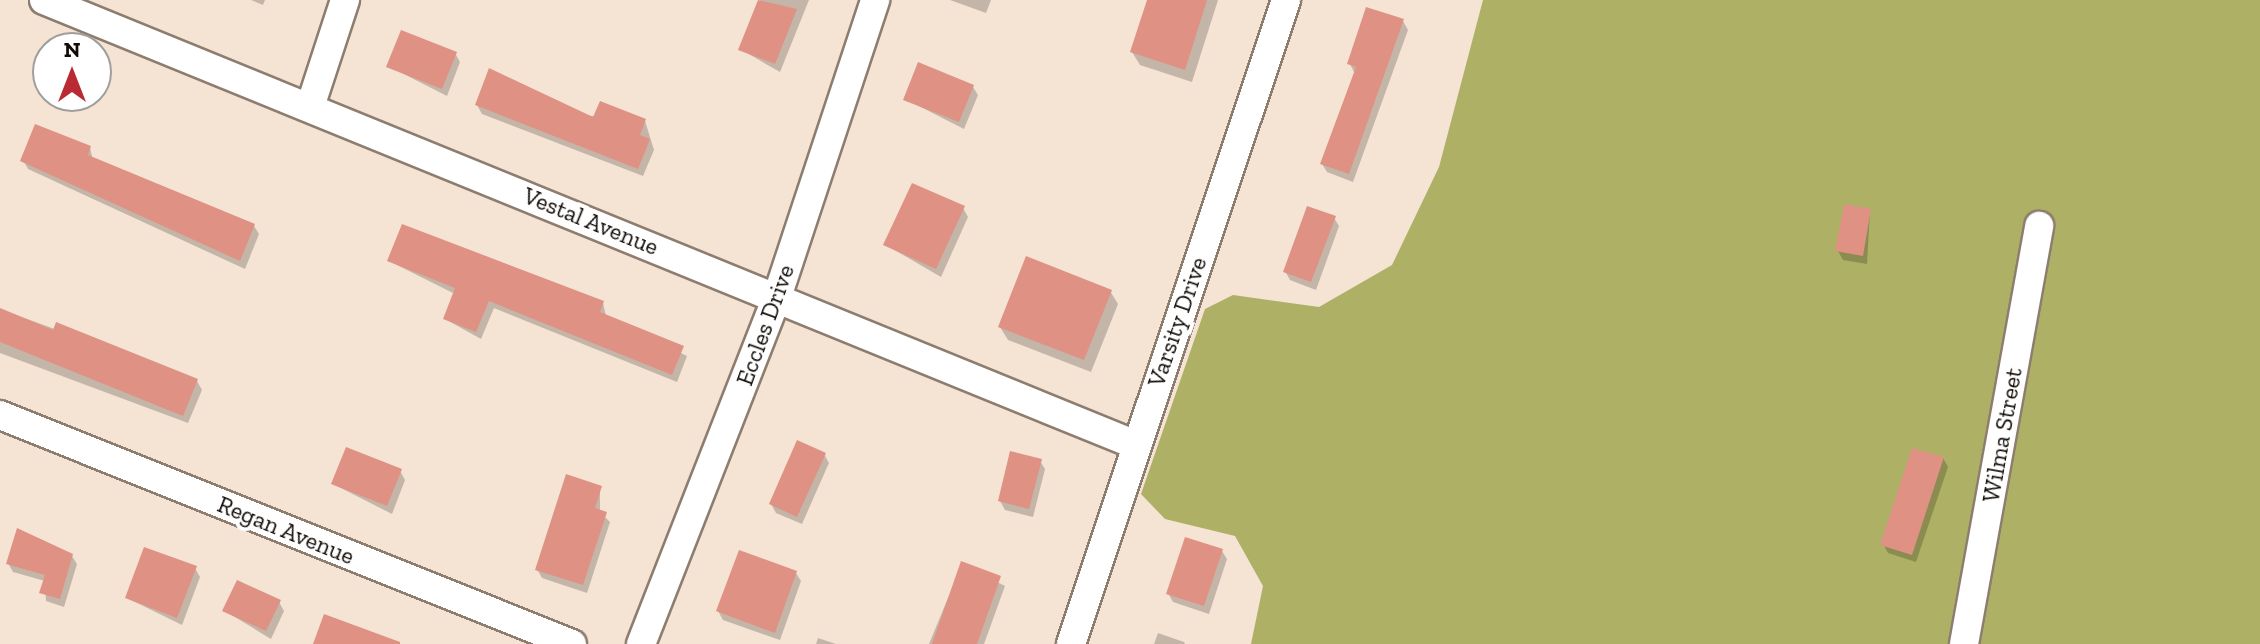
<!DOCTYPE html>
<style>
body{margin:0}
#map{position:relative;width:2260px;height:644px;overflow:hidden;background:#f5e3d4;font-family:"Zilla Slab",serif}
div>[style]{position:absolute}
.forest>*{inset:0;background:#adb065}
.shadow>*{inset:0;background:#0003}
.building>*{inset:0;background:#df9183}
.roads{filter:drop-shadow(2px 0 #8d7d6f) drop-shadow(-2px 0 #8d7d6f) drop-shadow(0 2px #8d7d6f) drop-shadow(0 -2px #8d7d6f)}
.minor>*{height:28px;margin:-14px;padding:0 14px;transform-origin:14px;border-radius:14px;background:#fff}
span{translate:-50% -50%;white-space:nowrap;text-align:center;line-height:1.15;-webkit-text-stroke:8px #fff;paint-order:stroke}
.street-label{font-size:24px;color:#110b07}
.north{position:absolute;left:32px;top:32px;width:80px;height:80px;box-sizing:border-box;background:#fff;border:2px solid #a09d9c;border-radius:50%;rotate:0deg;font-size:22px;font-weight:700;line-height:32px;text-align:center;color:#110b07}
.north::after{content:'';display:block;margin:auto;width:28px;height:36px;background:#ba2a32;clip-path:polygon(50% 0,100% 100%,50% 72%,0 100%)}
</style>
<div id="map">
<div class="forest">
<div style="clip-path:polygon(1483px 0,2260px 0,2260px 644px,1251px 644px,1263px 586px,1235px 536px,1165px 519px,1141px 494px,1205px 309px,1233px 295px,1319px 307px,1392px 265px,1439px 167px)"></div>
</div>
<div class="shadow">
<div style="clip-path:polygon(251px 0,265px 0,263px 5px)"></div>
<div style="clip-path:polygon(760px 0,809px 0,780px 72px,740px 49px)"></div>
<div style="clip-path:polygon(950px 0,991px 0,986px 13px)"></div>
<div style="clip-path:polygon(1149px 0,1218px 0,1192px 82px,1140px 65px,1132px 52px)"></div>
<div style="clip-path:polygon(1403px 21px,1408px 30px,1353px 182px,1327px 172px,1322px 164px,1355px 74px,1350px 64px)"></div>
<div style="clip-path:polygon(455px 53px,460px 62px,447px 96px,388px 66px)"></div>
<div style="clip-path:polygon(973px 87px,978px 95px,964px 129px,905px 99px)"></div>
<div style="clip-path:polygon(477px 105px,645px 121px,654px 150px,643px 176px,482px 114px)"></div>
<div style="clip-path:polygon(90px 148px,93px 160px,254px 226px,259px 234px,245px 269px,28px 169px,23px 160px)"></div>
<div style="clip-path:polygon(963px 208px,968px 217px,941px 277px,886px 245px)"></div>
<div style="clip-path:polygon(1870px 211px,1867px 264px,1843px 260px,1838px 251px)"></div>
<div style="clip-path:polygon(1334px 218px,1339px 226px,1316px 290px,1290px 280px,1285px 271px)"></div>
<div style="clip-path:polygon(389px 261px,603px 303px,606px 316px,687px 356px,677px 382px,494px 308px,481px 339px,445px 319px,455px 294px)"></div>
<div style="clip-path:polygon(1110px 291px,1118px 304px,1091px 372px,1008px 340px,1000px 327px)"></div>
<div style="clip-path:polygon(0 309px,197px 381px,202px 390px,188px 423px,0 353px)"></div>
<div style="clip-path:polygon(824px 454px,829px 463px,802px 524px,776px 513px,771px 504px)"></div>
<div style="clip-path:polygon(1943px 458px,1948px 467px,1916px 562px,1888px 553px,1883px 544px)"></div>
<div style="clip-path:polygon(1040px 461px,1045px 469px,1033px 517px,1005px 510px,1000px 501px)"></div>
<div style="clip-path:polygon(400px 471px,405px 480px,392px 514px,333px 484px)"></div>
<div style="clip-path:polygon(600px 488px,600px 512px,610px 522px,587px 593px,542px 578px,537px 569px)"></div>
<div style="clip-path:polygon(18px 531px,72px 556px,77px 564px,64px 607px,46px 601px,45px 581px,13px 572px,8px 563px)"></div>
<div style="clip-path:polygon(1222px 551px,1227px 559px,1209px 614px,1173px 602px,1168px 593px)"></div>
<div style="clip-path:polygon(962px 564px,1005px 586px,984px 644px,929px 644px)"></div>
<div style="clip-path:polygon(195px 568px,200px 577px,182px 625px,127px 598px)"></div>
<div style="clip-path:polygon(796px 573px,801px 581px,780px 640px,723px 620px,718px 611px)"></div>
<div style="clip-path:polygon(279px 602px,284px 611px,271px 639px,225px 611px)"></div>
<div style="clip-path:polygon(1158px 633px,1184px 642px,1185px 644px,1154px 644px)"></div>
<div style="clip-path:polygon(818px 638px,836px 644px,816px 644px)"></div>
</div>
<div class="building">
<div style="clip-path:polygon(758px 0,797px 9px,775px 64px,738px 50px)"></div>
<div style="clip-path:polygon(1147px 0,1207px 0,1185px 70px,1130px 52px)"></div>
<div style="clip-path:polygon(1366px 7px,1404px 19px,1349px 174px,1320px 164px,1356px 67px,1347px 64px)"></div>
<div style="clip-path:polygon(401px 30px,457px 52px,442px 89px,386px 67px)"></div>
<div style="clip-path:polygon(918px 62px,974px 85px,959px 122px,903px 100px)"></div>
<div style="clip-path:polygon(489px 68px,593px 117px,600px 101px,646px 119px,640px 135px,650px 139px,638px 169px,475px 105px)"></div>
<div style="clip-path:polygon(35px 124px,91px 146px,88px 155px,255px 224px,240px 261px,20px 161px)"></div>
<div style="clip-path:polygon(912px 183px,965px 206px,936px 269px,883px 245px)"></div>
<div style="clip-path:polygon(1844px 204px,1871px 209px,1863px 256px,1835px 251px)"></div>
<div style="clip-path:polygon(1307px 206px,1336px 216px,1311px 282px,1283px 272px)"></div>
<div style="clip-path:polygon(402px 224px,604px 301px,600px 312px,684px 346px,672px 375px,489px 301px,476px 332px,443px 319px,455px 288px,387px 261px)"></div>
<div style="clip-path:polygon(1026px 256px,1112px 290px,1084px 360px,998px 327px)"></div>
<div style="clip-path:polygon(0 308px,53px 330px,56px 322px,198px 379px,183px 416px,0 342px)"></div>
<div style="clip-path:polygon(797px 440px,826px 453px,797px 517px,769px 504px)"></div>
<div style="clip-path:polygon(346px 447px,402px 469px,387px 506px,331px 484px)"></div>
<div style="clip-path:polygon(1912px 448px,1944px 457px,1912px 555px,1880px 545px)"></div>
<div style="clip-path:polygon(1010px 451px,1042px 459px,1029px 509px,998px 501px)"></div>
<div style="clip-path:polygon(566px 474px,602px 486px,595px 508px,607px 512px,583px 585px,535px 570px)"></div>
<div style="clip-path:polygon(17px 528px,73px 554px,60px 599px,39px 593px,45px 575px,6px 564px)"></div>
<div style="clip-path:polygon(1185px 537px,1223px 549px,1204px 606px,1166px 594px)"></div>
<div style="clip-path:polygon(144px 547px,197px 566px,177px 618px,125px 598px)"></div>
<div style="clip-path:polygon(739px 550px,797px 571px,775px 633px,716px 611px)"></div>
<div style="clip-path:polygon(961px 561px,1001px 576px,977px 644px,932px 644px)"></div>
<div style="clip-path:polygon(237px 580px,281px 600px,266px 631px,222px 611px)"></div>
<div style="clip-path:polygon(324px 614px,400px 642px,400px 644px,313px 644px)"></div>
</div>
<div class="roads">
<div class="minor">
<div style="left:44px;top:0;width:1179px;rotate:22.17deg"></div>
<div style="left:310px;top:107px;width:113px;rotate:-71.9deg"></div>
<div style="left:0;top:415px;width:616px;rotate:21.82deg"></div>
<div style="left:641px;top:644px;width:373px;rotate:-68.6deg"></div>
<div style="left:777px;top:297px;width:313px;rotate:-71.7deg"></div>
<div style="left:1071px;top:644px;width:679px;rotate:-71.54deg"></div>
<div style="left:1964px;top:644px;width:425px;rotate:-79.8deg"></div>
</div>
</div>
<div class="street-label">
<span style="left:591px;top:221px;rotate:22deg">Vestal Avenue</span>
<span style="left:1177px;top:322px;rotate:-71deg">Varsity Drive</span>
<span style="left:765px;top:325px;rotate:-70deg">Eccles Drive</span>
<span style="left:2002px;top:435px;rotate:-80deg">Wilma Street</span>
<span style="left:286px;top:530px;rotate:22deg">Regan Avenue</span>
</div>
<div class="north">N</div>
</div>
